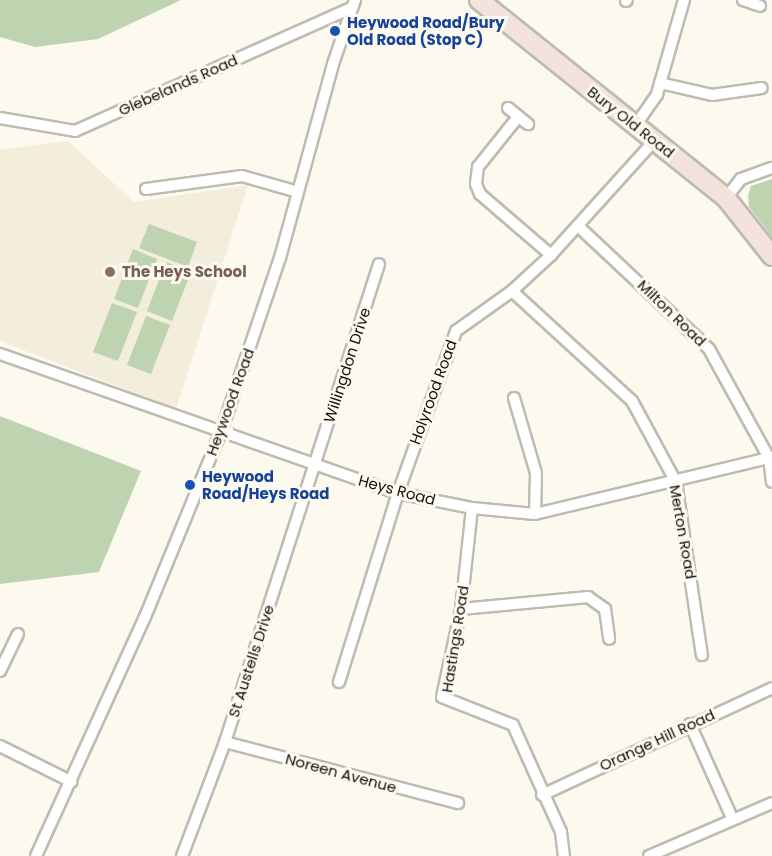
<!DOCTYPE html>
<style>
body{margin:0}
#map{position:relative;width:772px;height:856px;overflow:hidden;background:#fcf9ef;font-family:Poppins,sans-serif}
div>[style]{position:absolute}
.built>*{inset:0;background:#f3eddc}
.green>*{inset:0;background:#bed3af}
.roads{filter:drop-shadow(2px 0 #bebbb1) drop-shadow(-2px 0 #bebbb1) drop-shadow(0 2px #bebbb1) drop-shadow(0 -2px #bebbb1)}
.minor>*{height:10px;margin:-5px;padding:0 5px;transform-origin:5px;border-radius:5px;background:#fff}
.primary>*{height:18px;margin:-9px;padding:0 9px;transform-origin:9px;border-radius:9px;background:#f4e2df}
.dots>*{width:16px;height:16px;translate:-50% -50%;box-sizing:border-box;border:3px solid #fcf9ef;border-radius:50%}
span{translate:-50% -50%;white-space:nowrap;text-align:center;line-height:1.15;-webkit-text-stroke:6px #fcf9ef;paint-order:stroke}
.transit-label{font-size:15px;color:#164399;font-weight:700}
.left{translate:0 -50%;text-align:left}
.street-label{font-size:15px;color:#11100d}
.education-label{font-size:15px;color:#785e54;font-weight:700}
</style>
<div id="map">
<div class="built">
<div style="clip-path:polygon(68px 141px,134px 202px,248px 185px,176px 409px,0 341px,0 150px)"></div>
</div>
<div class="green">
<div style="clip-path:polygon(0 0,181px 0,98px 39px,35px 47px,0 37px)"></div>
<div style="clip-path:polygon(772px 179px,772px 237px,749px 207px,748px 196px,751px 186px)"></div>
<div style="clip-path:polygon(149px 224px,197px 242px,188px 267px,139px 248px)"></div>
<div style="clip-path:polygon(133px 249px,157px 259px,138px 308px,114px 299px)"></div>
<div style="clip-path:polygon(166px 262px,191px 272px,172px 321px,147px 311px)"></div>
<div style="clip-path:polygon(112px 303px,137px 312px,118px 361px,93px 352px)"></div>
<div style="clip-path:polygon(146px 316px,170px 325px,151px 374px,127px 365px)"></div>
<div style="clip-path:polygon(0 416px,141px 471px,99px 572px,0 584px)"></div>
</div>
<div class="roads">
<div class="minor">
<div style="left:743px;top:0;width:18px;rotate:19deg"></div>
<div style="left:626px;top:1px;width:1px;rotate:-45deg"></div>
<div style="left:660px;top:83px;width:53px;rotate:13deg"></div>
<div style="left:712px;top:95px;width:50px;rotate:-8deg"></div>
<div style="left:508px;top:108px;width:26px;rotate:39deg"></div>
<div style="left:518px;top:117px;width:64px;rotate:128.7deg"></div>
<div style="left:478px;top:167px;width:17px;rotate:97deg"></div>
<div style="left:476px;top:184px;width:11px;rotate:68deg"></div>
<div style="left:480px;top:194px;width:94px;rotate:40.7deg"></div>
<div style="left:0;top:118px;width:76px;rotate:9.8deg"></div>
<div style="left:75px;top:131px;width:302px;rotate:-24deg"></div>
<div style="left:635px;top:126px;width:39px;rotate:-55deg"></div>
<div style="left:657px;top:94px;width:98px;rotate:-74deg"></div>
<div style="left:146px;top:189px;width:97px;rotate:-7.7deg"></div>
<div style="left:242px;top:176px;width:58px;rotate:15.9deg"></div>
<div style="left:726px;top:198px;width:24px;rotate:-52deg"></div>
<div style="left:741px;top:179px;width:33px;rotate:-20deg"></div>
<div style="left:578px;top:226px;width:180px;rotate:43.2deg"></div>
<div style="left:709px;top:349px;width:124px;rotate:61.2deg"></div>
<div style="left:769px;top:458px;width:24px;rotate:83deg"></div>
<div style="left:512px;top:291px;width:163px;rotate:42.5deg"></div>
<div style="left:632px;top:401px;width:92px;rotate:61.5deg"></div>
<div style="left:676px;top:482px;width:175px;rotate:81.5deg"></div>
<div style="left:0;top:354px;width:422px;rotate:19.3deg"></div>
<div style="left:398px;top:493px;width:76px;rotate:11.5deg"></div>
<div style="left:472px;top:508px;width:63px;rotate:5.4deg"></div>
<div style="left:535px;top:514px;width:244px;rotate:-13.5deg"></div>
<div style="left:514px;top:398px;width:78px;rotate:73.7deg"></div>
<div style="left:536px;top:473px;width:41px;rotate:91.4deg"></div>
<div style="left:472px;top:508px;width:102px;rotate:96.2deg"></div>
<div style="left:461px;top:609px;width:90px;rotate:102.2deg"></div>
<div style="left:442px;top:697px;width:76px;rotate:21.5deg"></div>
<div style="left:513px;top:725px;width:117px;rotate:65.8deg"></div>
<div style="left:561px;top:832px;width:24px;rotate:83deg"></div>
<div style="left:461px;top:609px;width:128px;rotate:-5.4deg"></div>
<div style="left:588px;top:597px;width:21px;rotate:35deg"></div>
<div style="left:605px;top:609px;width:30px;rotate:82deg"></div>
<div style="left:0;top:671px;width:41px;rotate:-64.1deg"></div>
<div style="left:339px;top:682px;width:198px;rotate:-72.7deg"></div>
<div style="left:398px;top:493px;width:172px;rotate:-70.3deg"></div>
<div style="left:456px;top:331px;width:69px;rotate:-35.5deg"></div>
<div style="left:512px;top:291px;width:53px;rotate:-42.7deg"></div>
<div style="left:551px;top:255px;width:154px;rotate:-47.9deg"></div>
<div style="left:690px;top:724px;width:103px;rotate:65.9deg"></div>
<div style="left:225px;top:742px;width:241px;rotate:14.7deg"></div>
<div style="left:0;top:746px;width:80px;rotate:26.6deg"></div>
<div style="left:542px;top:795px;width:254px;rotate:-24.9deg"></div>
<div style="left:36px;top:856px;width:263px;rotate:-65.5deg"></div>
<div style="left:145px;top:617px;width:200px;rotate:-67.7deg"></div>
<div style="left:221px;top:432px;width:184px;rotate:-71.3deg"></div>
<div style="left:280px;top:258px;width:201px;rotate:-74.7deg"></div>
<div style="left:333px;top:64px;width:68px;rotate:-71deg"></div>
<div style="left:182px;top:856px;width:122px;rotate:-69.3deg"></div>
<div style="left:225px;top:742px;width:502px;rotate:-72.14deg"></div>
<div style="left:649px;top:856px;width:134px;rotate:-23.3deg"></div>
</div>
<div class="primary">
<div style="left:479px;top:0;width:317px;rotate:38.7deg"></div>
<div style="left:726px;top:198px;width:74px;rotate:51.6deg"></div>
</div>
</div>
<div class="dots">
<div style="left:335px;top:31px;background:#1a4fb4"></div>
<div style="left:110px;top:272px;background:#8d6e63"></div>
<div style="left:190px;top:485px;background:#1a4fb4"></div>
</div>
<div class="transit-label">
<span class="left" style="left:347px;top:31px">Heywood Road/Bury<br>Old Road (Stop C)</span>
<span class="left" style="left:202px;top:485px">Heywood<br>Road/Heys Road</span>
</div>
<div class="street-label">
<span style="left:178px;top:85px;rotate:-24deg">Glebelands Road</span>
<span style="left:631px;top:122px;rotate:38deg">Bury Old Road</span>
<span style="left:672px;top:313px;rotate:44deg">Milton Road</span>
<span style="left:347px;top:365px;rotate:-72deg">Willingdon Drive</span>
<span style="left:433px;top:392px;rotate:-70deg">Holyrood Road</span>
<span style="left:230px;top:402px;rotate:-70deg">Heywood Road</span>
<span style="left:397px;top:490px;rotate:15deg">Heys Road</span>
<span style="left:683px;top:532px;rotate:80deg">Merton Road</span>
<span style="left:455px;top:639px;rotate:-81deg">Hastings Road</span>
<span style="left:251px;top:661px;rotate:-72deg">St Austells Drive</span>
<span style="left:657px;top:740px;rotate:-25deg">Orange Hill Road</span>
<span style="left:341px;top:773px;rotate:15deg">Noreen Avenue</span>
</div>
<div class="education-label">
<span class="left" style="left:122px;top:272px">The Heys School</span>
</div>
</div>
